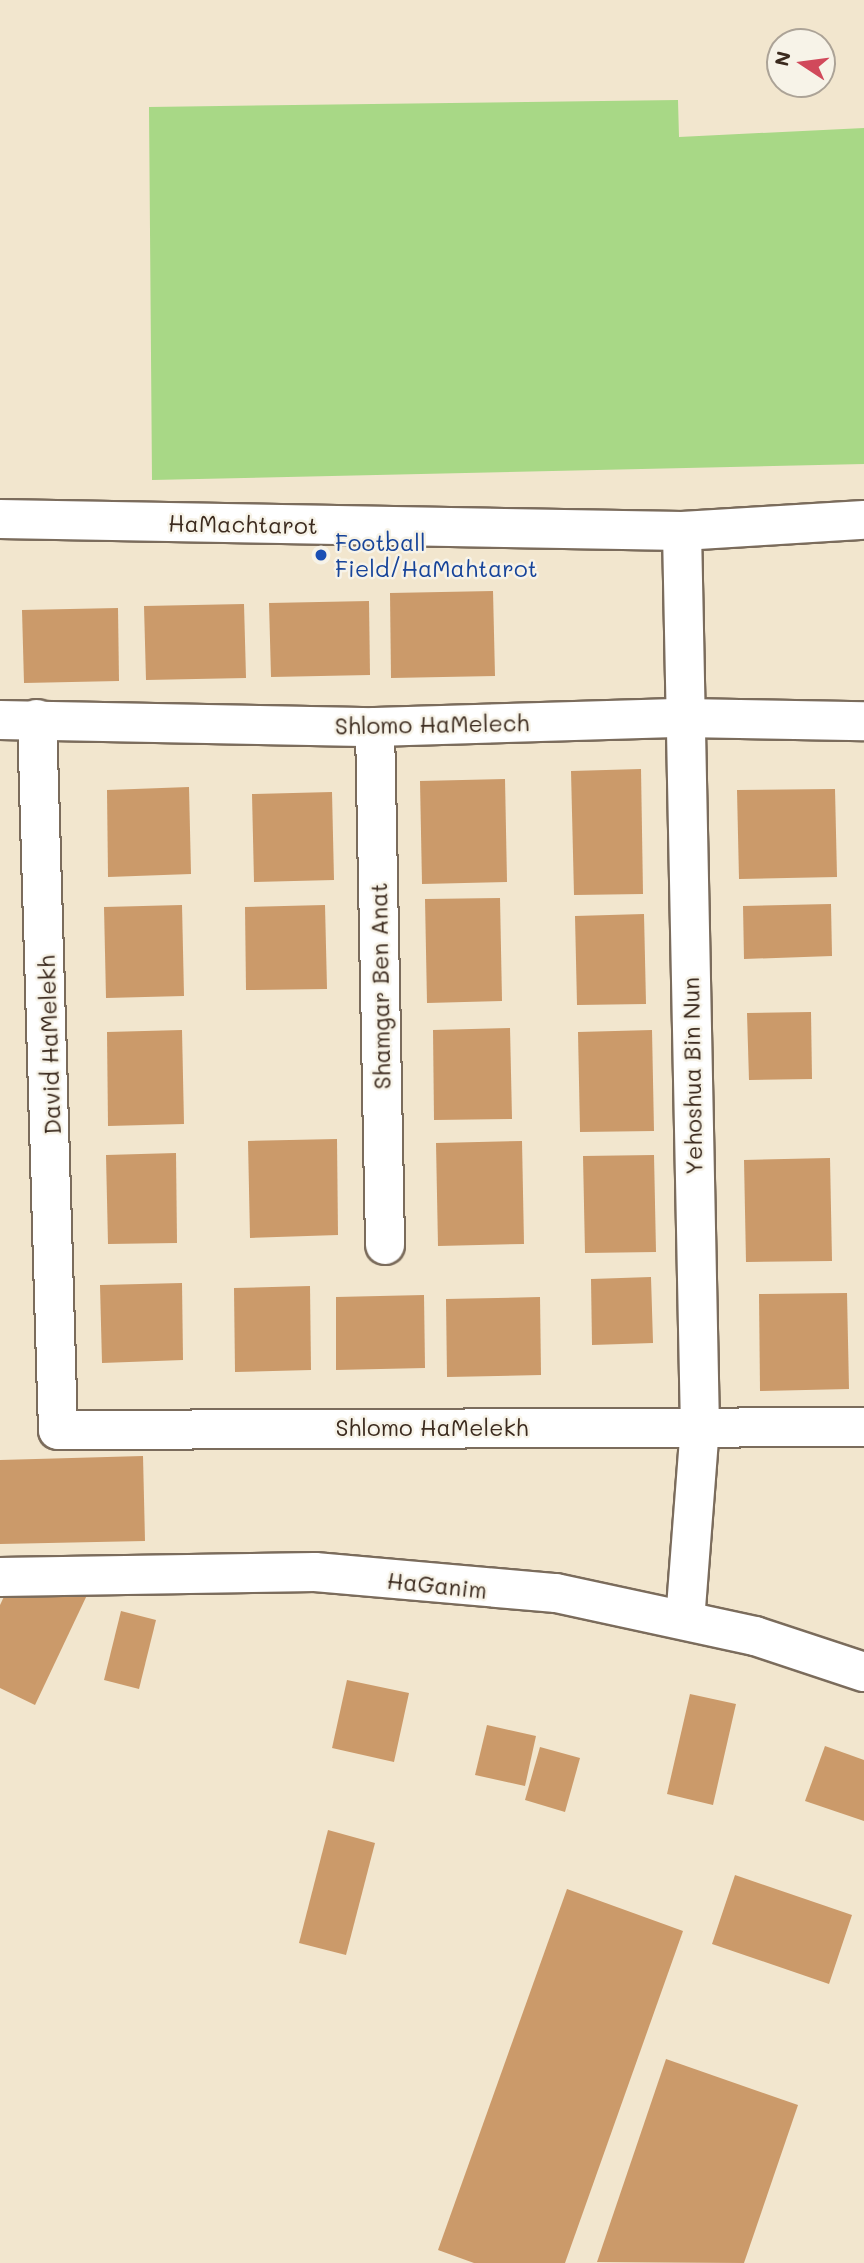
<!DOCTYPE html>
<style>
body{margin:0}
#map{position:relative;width:864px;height:2263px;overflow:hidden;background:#f2e6ce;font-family:Mali,sans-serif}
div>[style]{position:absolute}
.green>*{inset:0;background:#a8d886}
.building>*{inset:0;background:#cb9a6a}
.roads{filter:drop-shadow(2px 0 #7b6c5c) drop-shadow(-2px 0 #7b6c5c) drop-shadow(0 2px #7b6c5c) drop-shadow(0 -2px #7b6c5c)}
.minor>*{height:38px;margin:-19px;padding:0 19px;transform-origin:19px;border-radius:19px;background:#fff}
.dots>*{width:19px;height:19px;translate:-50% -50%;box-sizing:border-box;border:4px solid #f7f3e8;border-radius:50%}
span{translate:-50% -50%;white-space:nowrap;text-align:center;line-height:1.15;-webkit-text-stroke:5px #f7f3e8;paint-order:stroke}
.street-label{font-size:23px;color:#3b2a1e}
.transit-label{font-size:23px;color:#164399}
.left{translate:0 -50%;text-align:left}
.north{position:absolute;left:766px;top:28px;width:70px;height:70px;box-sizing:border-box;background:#f7f3e8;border:2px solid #aca397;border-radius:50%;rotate:283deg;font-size:19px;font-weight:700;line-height:28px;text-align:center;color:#3b2a1e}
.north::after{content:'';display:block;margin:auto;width:24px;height:32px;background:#d1495b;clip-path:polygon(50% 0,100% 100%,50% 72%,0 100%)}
</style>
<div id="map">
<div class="green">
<div style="clip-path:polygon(678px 100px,679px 137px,864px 128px,864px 464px,152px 480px,149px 107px)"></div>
</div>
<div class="building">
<div style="clip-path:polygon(493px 591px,495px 676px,391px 678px,390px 593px)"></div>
<div style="clip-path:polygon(369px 601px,370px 675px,271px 677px,269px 603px)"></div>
<div style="clip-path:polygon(244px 604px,246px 678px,146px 680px,144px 606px)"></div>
<div style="clip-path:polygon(118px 608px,119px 681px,24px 683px,22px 610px)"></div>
<div style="clip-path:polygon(641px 769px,643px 894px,574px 895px,571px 771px)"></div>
<div style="clip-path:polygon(505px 779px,507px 882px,422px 884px,420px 781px)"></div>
<div style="clip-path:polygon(189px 787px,191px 874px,108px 877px,107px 790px)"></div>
<div style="clip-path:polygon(835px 789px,837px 877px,739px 879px,737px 790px)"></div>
<div style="clip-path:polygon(332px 792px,334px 880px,254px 882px,252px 794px)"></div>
<div style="clip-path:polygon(500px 898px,502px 1001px,427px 1003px,425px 899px)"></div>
<div style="clip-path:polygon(831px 904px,832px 956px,744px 959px,743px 906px)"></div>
<div style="clip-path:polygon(182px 905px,184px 996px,106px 998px,104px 907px)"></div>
<div style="clip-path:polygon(325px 905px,327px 989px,246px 990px,245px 907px)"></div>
<div style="clip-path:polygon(644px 914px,646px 1004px,577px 1005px,575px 916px)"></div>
<div style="clip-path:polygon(811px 1012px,812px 1079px,749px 1080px,747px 1013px)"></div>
<div style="clip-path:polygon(510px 1028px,512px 1119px,434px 1120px,433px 1030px)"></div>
<div style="clip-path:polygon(182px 1030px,184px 1124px,108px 1126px,107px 1032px)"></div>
<div style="clip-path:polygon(652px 1030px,654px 1131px,580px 1132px,578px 1032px)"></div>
<div style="clip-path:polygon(337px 1139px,338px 1235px,250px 1238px,248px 1141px)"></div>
<div style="clip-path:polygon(522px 1141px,524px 1244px,438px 1246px,436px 1143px)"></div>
<div style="clip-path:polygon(176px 1153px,177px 1243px,108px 1244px,106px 1155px)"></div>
<div style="clip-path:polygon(654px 1155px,656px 1252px,585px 1253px,583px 1156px)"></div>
<div style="clip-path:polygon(830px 1158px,832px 1261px,746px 1262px,744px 1160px)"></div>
<div style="clip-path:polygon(651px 1277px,653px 1343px,592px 1345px,591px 1279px)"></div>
<div style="clip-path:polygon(182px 1283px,183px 1360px,102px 1363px,100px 1285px)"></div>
<div style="clip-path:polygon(310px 1286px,311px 1370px,235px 1372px,234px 1288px)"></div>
<div style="clip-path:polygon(847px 1293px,849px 1389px,760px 1391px,759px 1294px)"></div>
<div style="clip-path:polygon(424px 1295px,425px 1368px,336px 1370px,336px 1297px)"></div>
<div style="clip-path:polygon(540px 1297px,541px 1375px,447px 1377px,446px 1299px)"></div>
<div style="clip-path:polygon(143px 1456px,145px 1541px,0 1544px,0 1460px)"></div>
<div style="clip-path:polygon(9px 1586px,88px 1593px,35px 1705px,0 1688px,0 1605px)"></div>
<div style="clip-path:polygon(121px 1611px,156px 1620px,139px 1689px,104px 1680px)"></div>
<div style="clip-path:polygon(347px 1680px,409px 1693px,394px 1762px,332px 1748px)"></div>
<div style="clip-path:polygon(690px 1694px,736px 1704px,713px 1805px,667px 1794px)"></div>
<div style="clip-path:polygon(487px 1725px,536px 1736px,525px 1786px,475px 1775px)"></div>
<div style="clip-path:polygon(825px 1746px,864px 1760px,864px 1821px,805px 1801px)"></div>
<div style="clip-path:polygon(540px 1747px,580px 1758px,565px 1812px,525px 1800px)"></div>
<div style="clip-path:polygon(328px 1830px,375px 1843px,346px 1955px,299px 1943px)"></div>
<div style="clip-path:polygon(735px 1875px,852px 1915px,829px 1984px,712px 1944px)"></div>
<div style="clip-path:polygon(567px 1889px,683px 1931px,565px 2263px,474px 2263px,438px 2250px)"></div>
<div style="clip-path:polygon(666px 2059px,798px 2105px,744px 2263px,597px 2262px)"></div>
</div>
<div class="roads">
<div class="minor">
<div style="left:0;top:519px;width:682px;rotate:1.01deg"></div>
<div style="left:682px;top:531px;width:182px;rotate:-3.5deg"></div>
<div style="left:682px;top:531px;width:895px;rotate:88.85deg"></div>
<div style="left:700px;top:1426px;width:195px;rotate:94.4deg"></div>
<div style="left:37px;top:719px;width:711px;rotate:88.31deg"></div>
<div style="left:58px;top:1430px;width:806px;rotate:-0.21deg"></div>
<div style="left:0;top:720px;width:375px;rotate:1.1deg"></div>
<div style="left:375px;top:727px;width:309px;rotate:-1.7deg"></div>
<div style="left:684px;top:718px;width:180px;rotate:1deg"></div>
<div style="left:375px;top:727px;width:518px;rotate:88.89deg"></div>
<div style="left:0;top:1577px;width:315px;rotate:-0.9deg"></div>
<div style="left:315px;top:1572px;width:242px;rotate:5deg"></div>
<div style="left:556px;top:1593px;width:204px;rotate:12.2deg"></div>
<div style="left:755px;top:1636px;width:115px;rotate:18.3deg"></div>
</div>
</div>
<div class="dots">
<div style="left:321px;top:555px;background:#1a4fb4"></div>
</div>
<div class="street-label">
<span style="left:243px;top:524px;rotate:1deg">HaMachtarot</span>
<span style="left:432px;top:724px;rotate:-1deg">Shlomo HaMelech</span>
<span style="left:380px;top:986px;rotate:-91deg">Shamgar Ben Anat</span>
<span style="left:49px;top:1045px;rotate:-92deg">David HaMelekh</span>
<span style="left:692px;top:1076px;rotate:-91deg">Yehoshua Bin Nun</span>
<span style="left:432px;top:1427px">Shlomo HaMelekh</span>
<span style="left:437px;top:1585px;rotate:6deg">HaGanim</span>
</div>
<div class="transit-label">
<span class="left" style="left:335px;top:555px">Football<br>Field/HaMahtarot</span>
</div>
<div class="north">N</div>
</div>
